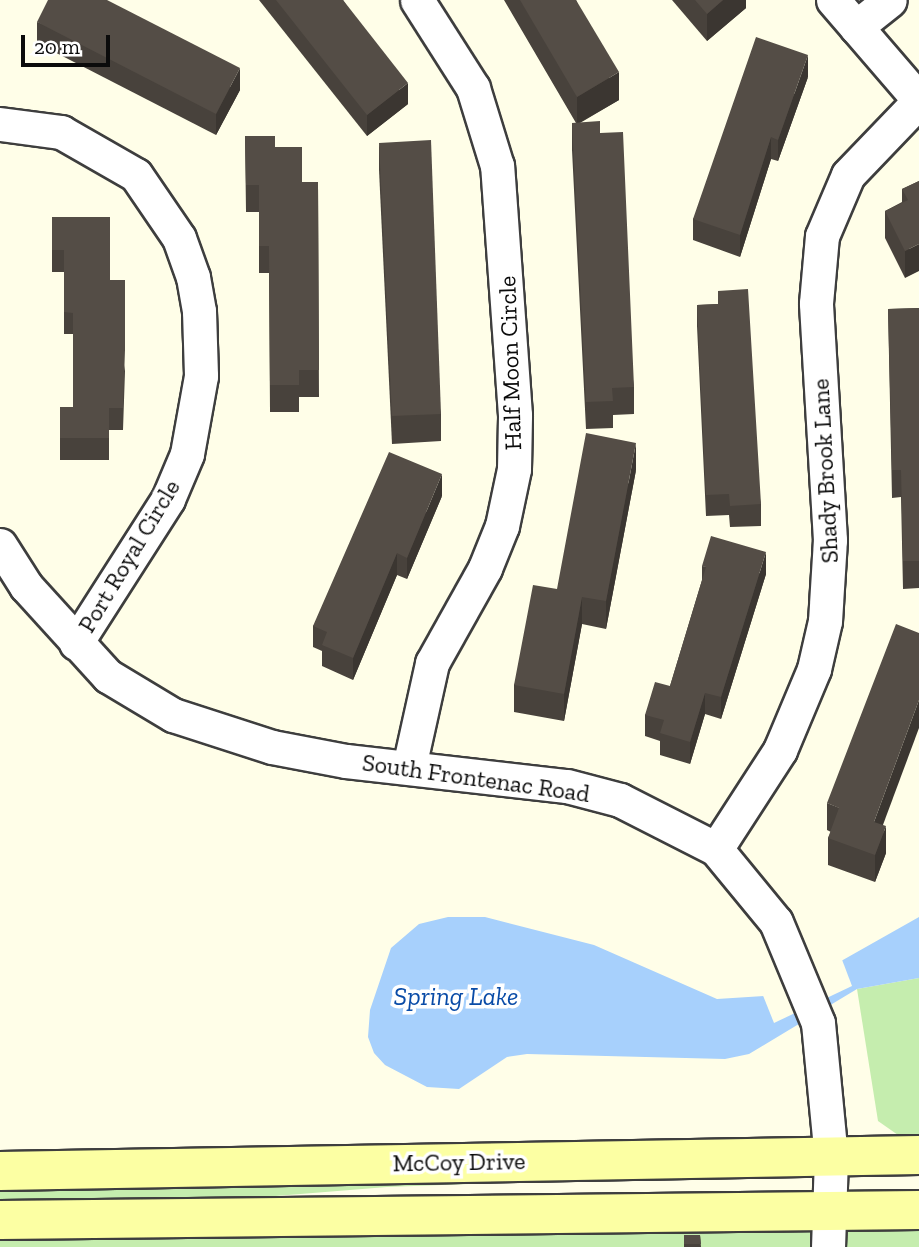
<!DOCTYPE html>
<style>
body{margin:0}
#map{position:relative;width:919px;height:1247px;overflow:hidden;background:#fffee8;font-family:"Zilla Slab",serif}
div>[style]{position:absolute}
.green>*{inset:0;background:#c5edae}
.water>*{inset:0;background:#a7d0fc}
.pier>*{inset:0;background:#fffee8}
.roads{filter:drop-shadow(2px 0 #3e3e3e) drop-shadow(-2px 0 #3e3e3e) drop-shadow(0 2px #3e3e3e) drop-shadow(0 -2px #3e3e3e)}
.street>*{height:33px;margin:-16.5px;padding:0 16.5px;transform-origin:16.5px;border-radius:16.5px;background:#fff}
.secondary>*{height:38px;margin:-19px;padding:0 19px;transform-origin:19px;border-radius:19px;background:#fcffa3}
.wall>*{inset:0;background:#48423c}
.shaded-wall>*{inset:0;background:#3b3631}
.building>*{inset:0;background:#544d46}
span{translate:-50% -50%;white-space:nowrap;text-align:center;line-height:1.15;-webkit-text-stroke:7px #fff;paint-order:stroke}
.street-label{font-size:24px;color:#0b0b0b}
.water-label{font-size:26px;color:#094ba7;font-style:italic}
.scale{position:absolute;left:21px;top:35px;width:89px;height:32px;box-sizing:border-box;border:4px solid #0b0b0b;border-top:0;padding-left:9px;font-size:21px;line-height:24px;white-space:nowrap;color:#0b0b0b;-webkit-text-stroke:5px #fff;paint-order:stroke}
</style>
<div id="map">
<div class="green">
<div style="clip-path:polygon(919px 978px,919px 1135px,898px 1135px,878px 1121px,857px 989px)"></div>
<div style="clip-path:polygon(521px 1174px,520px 1182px,387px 1187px,226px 1200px,0 1201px,0 1188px)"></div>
<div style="clip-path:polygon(919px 1226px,919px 1247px,0 1247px,0 1233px)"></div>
</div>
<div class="water">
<div style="clip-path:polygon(448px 917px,485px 917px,594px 945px,717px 999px,766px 996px,811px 978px,919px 917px,919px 978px,857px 989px,749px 1054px,725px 1059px,527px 1054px,507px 1057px,459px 1089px,427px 1087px,385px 1065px,374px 1053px,368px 1037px,370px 1010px,391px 948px,419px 924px)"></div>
</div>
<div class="pier">
<div style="clip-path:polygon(841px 957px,852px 986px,774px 1023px,762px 993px)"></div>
</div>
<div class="roads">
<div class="street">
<div style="left:833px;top:0;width:132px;rotate:49.3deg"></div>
<div style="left:856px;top:27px;width:43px;rotate:-38.5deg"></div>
<div style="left:0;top:124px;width:62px;rotate:7.5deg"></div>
<div style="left:61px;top:132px;width:86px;rotate:29.8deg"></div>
<div style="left:136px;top:175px;width:76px;rotate:55.7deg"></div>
<div style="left:179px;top:238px;width:41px;rotate:70.3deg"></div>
<div style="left:193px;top:277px;width:35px;rotate:80deg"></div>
<div style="left:199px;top:311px;width:65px;rotate:88.2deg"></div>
<div style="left:201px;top:376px;width:79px;rotate:100.2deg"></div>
<div style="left:187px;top:454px;width:49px;rotate:112.9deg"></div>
<div style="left:168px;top:499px;width:171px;rotate:122.6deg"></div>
<div style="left:0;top:545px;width:49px;rotate:57.6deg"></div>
<div style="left:26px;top:586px;width:122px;rotate:47.7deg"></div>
<div style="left:108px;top:676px;width:76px;rotate:31deg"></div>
<div style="left:173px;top:715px;width:104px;rotate:17.9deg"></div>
<div style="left:272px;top:747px;width:75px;rotate:10.7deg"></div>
<div style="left:346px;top:761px;width:222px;rotate:6.5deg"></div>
<div style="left:567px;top:786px;width:55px;rotate:14.8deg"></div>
<div style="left:620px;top:800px;width:108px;rotate:27deg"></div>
<div style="left:716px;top:849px;width:94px;rotate:50.6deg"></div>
<div style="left:776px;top:922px;width:109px;rotate:67.4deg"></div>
<div style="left:818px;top:1023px;width:135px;rotate:84.5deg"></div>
<div style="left:831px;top:1157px;width:90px;rotate:91.9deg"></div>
<div style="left:409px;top:767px;width:107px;rotate:-77.5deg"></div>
<div style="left:432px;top:663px;width:109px;rotate:-60.8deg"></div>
<div style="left:485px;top:568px;width:45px;rotate:-68deg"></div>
<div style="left:502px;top:526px;width:58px;rotate:-78.1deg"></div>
<div style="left:514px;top:469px;width:54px;rotate:-88.9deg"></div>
<div style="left:515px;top:415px;width:250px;rotate:-94.1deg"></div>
<div style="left:497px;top:166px;width:82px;rotate:-107.1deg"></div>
<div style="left:473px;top:88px;width:104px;rotate:-122.5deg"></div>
<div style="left:716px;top:849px;width:118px;rotate:-57.1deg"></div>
<div style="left:780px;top:750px;width:88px;rotate:-67.2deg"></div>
<div style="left:814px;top:669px;width:49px;rotate:-77.1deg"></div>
<div style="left:825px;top:621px;width:81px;rotate:-86.5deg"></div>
<div style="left:830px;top:540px;width:237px;rotate:-93.4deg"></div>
<div style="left:816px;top:303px;width:67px;rotate:-84.9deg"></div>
<div style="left:822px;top:236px;width:66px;rotate:-66.9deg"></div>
<div style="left:848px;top:175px;width:103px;rotate:-46.2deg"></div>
</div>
<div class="secondary">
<div style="left:0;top:1171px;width:919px;rotate:-1deg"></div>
<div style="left:0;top:1220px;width:919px;rotate:-0.62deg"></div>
</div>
</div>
<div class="wall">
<div style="clip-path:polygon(259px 0,343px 0,408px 104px,367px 136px)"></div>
<div style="clip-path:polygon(504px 0,576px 0,619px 100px,580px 123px,600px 133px,634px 387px,634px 414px,613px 415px,613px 428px,586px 429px,572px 150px,572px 123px,576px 123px)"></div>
<div style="clip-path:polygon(672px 0,746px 0,746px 8px,707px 41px)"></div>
<div style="clip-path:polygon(37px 22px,240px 90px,216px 135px,37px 43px)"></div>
<div style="clip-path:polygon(808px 77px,778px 161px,771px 159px,740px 257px,693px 240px,693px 219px)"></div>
<div style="clip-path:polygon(245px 136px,275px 147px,302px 182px,318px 182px,319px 397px,299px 397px,299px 412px,270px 412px,269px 273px,259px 273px,259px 212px,246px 212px)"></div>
<div style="clip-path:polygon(379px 143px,441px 414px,441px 441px,392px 444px,379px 170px)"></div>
<div style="clip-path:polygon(919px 181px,905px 278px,885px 238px,885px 211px,902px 202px,902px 189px)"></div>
<div style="clip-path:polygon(52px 217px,110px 280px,125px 371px,123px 430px,109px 430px,109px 460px,60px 460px,60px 407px,73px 407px,73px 334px,64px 334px,64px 272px,52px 272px)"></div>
<div style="clip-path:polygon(718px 291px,761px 504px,761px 526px,730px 527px,729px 515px,706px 516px,697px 326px,697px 305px,718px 304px)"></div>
<div style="clip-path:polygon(919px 308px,919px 588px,903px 589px,901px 497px,892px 498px,888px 309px)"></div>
<div style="clip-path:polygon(636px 470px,606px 629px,582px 624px,564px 721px,514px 712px,514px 685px)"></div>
<div style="clip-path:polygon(442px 496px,407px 579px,397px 575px,353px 680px,322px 666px,322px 651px,313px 647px,313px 626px)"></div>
<div style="clip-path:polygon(702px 566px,766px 574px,721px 719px,705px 714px,690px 764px,660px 755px,660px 741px,645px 736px,645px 715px,670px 686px,702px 580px)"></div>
<div style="clip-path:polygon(827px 803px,883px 825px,886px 853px,875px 882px,828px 865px,828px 838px,831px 832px,827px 830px)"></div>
<div style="clip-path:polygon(684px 1235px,700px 1235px,701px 1247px,684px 1247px)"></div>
</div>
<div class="shaded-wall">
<div style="clip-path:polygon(723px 0,746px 0,746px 8px,707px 41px,707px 14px)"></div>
<div style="clip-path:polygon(808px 55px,808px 77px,778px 161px,778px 140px)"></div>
<div style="clip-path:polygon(240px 68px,240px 90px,216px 135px,216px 114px)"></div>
<div style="clip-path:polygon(619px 72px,619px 100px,577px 124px,577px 97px)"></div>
<div style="clip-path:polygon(408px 83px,408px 104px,367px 136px,367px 115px)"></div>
<div style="clip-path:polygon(771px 137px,771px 159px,740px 257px,740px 235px)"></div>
<div style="clip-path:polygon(919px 244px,919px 271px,905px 278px,905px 251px)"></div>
<div style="clip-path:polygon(636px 443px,636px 470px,606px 629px,606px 601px)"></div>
<div style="clip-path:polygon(442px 474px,442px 496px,407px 579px,407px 558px)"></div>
<div style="clip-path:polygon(766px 552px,766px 574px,721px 719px,721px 697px)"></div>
<div style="clip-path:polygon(397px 553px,397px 575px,353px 680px,353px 658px)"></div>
<div style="clip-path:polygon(582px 597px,582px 624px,564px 721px,564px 694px)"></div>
<div style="clip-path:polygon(705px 693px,705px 714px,690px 764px,690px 742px)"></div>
<div style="clip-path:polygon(919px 700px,919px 728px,874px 849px,874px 822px)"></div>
<div style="clip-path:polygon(886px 826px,886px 853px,875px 882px,875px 855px)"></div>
</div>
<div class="building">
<div style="clip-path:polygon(48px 0,107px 0,240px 68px,216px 114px,37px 22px)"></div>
<div style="clip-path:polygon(276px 0,343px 0,408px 83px,367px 115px)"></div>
<div style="clip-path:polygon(520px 0,576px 0,619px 72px,577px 97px)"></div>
<div style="clip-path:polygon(695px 0,723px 0,707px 14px)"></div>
<div style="clip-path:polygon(756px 37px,808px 55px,778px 140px,771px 137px,740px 235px,693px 219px)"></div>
<div style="clip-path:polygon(600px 121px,600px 133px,623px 132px,634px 387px,612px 388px,613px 401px,586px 402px,572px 123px)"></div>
<div style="clip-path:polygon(245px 136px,275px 136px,275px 147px,302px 147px,302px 182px,318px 182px,319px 370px,299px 370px,299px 385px,270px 385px,269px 246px,259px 246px,259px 185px,246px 185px)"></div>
<div style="clip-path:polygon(431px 140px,441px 414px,392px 416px,379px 143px)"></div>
<div style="clip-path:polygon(919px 181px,919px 244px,905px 251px,885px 211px,908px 200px,902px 189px)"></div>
<div style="clip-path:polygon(52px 217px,110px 217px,110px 280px,125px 280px,125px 350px,123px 408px,109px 408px,109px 438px,60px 438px,60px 407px,73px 407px,73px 313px,64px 312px,64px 250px,52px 250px)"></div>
<div style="clip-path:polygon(748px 289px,761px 504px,730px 506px,729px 494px,706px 495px,697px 305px,718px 304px,718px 291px)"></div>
<div style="clip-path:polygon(919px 308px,919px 561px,903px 561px,901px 470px,892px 470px,888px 309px)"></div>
<div style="clip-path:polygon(586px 433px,636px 443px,606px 601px,582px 597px,564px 694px,514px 685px,533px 585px,557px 589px)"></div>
<div style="clip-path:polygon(389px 452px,442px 474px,407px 558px,397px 553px,353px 658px,322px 645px,327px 632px,313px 626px)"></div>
<div style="clip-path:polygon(711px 536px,766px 552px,721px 697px,705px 693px,690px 742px,660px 733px,664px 720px,645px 715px,655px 682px,670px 686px,706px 567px,702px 566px)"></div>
<div style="clip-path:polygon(896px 624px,919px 633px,919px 700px,874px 822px,886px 826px,875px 855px,828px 838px,839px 808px,827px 803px)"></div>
<div style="clip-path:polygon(684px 1235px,700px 1235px,701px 1244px,684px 1244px)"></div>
</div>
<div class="street-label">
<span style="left:510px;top:363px;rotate:-92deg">Half Moon Circle</span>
<span style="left:825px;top:471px;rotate:-93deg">Shady Brook Lane</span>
<span style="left:129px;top:556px;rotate:-59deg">Port Royal Circle</span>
<span style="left:476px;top:778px;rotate:8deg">South Frontenac Road</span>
<span style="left:459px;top:1162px;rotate:-1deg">McCoy Drive</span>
</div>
<div class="water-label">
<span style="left:456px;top:997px">Spring Lake</span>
</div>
<div class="scale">20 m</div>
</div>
